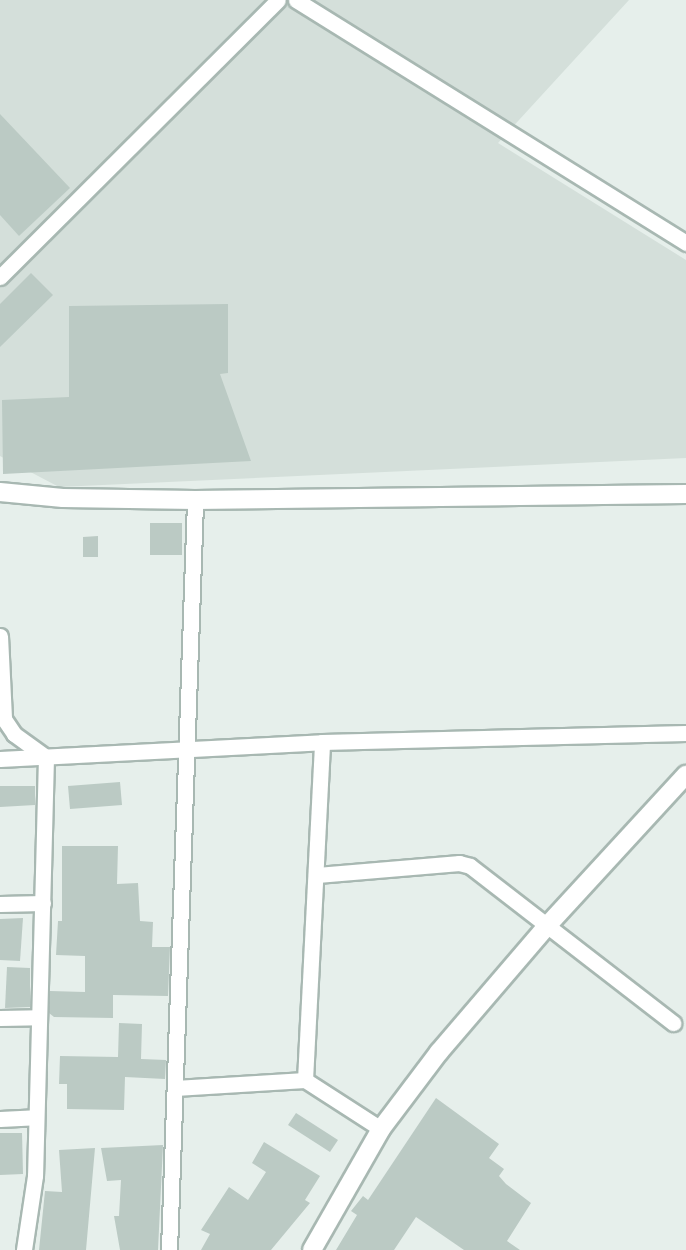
<!DOCTYPE html>
<style>
body{margin:0}
#map{position:relative;width:686px;height:1250px;overflow:hidden;background:#e6efeb;font-family:"Fira Sans",sans-serif}
div>[style]{position:absolute}
.built>*{inset:0;background:#d4dfda}
.building>*{inset:0;background:#bbcac4}
.roads{filter:drop-shadow(2px 0 #a8b8b2) drop-shadow(-2px 0 #a8b8b2) drop-shadow(0 2px #a8b8b2) drop-shadow(0 -2px #a8b8b2)}
.minor>*{height:15px;margin:-7.5px;padding:0 7.5px;transform-origin:7.5px;border-radius:7.5px;background:#fff}
.tertiary>*{height:18px;margin:-9px;padding:0 9px;transform-origin:9px;border-radius:9px;background:#fff}
span{translate:-50% -50%;white-space:nowrap;text-align:center;line-height:1.15;-webkit-text-stroke:5px #f7fbf9;paint-order:stroke}
</style>
<div id="map">
<div class="built">
<div style="clip-path:polygon(0 0,629px 0,498px 143px,686px 260px,686px 458px,59px 487px,0 456px)"></div>
</div>
<div class="building">
<div style="clip-path:polygon(0 114px,70px 188px,19px 236px,0 215px)"></div>
<div style="clip-path:polygon(31px 273px,53px 295px,0 347px,0 304px)"></div>
<div style="clip-path:polygon(228px 304px,228px 373px,220px 374px,251px 461px,3px 474px,2px 400px,69px 397px,69px 306px)"></div>
<div style="clip-path:polygon(150px 523px,182px 523px,182px 555px,150px 555px)"></div>
<div style="clip-path:polygon(98px 536px,98px 557px,83px 557px,83px 537px)"></div>
<div style="clip-path:polygon(120px 782px,122px 805px,70px 809px,68px 786px)"></div>
<div style="clip-path:polygon(0 786px,35px 786px,35px 805px,0 807px)"></div>
<div style="clip-path:polygon(62px 846px,118px 846px,117px 884px,138px 883px,140px 921px,153px 922px,152px 947px,170px 947px,168px 996px,113px 995px,113px 1018px,54px 1017px,49px 1013px,50px 991px,85px 992px,85px 956px,56px 955px,58px 921px,62px 921px)"></div>
<div style="clip-path:polygon(23px 918px,20px 961px,0 960px,0 919px)"></div>
<div style="clip-path:polygon(7px 967px,30px 968px,30px 1007px,5px 1008px)"></div>
<div style="clip-path:polygon(119px 1023px,142px 1024px,141px 1059px,166px 1060px,165px 1079px,125px 1077px,124px 1110px,67px 1109px,67px 1084px,59px 1084px,60px 1056px,118px 1057px)"></div>
<div style="clip-path:polygon(436px 1098px,499px 1144px,489px 1158px,504px 1169px,499px 1176px,506px 1184px,531px 1203px,507px 1241px,520px 1250px,464px 1250px,416px 1217px,394px 1250px,336px 1250px,357px 1215px,351px 1211px,363px 1196px,368px 1200px)"></div>
<div style="clip-path:polygon(296px 1113px,338px 1140px,330px 1152px,288px 1125px)"></div>
<div style="clip-path:polygon(0 1133px,22px 1133px,23px 1174px,0 1175px)"></div>
<div style="clip-path:polygon(264px 1142px,320px 1176px,305px 1200px,310px 1203px,271px 1250px,201px 1250px,210px 1234px,201px 1230px,229px 1187px,248px 1200px,266px 1172px,252px 1163px)"></div>
<div style="clip-path:polygon(163px 1145px,158px 1250px,120px 1250px,114px 1216px,119px 1216px,121px 1180px,107px 1181px,101px 1148px)"></div>
<div style="clip-path:polygon(95px 1148px,86px 1250px,39px 1250px,45px 1191px,62px 1192px,59px 1150px)"></div>
</div>
<div class="roads">
<div class="minor">
<div style="left:296px;top:0;width:460px;rotate:31.9deg"></div>
<div style="left:0;top:277px;width:392px;rotate:-44.9deg"></div>
<div style="left:0;top:636px;width:83px;rotate:87.2deg"></div>
<div style="left:4px;top:719px;width:18px;rotate:56deg"></div>
<div style="left:14px;top:734px;width:39px;rotate:36deg"></div>
<div style="left:46px;top:757px;width:419px;rotate:91.5deg"></div>
<div style="left:35px;top:1176px;width:75px;rotate:98.5deg"></div>
<div style="left:0;top:759px;width:322px;rotate:-3deg"></div>
<div style="left:322px;top:742px;width:364px;rotate:-1.4deg"></div>
<div style="left:317px;top:875px;width:143px;rotate:-4.8deg"></div>
<div style="left:459px;top:863px;width:11px;rotate:15deg"></div>
<div style="left:470px;top:866px;width:257px;rotate:37.7deg"></div>
<div style="left:0;top:904px;width:43px;rotate:-1.3deg"></div>
<div style="left:0;top:1018px;width:39px;rotate:-1deg"></div>
<div style="left:305px;top:1080px;width:338px;rotate:-87.1deg"></div>
<div style="left:175px;top:1088px;width:130px;rotate:-3.5deg"></div>
<div style="left:305px;top:1080px;width:90px;rotate:32.8deg"></div>
<div style="left:0;top:1119px;width:35px;rotate:-3deg"></div>
<div style="left:169px;top:1250px;width:750px;rotate:-88.01deg"></div>
</div>
<div class="tertiary">
<div style="left:0;top:492px;width:63px;rotate:5.4deg"></div>
<div style="left:63px;top:498px;width:132px;rotate:0.9deg"></div>
<div style="left:195px;top:500px;width:491px;rotate:-0.7deg"></div>
<div style="left:312px;top:1250px;width:139px;rotate:-60.3deg"></div>
<div style="left:381px;top:1129px;width:96px;rotate:-53deg"></div>
<div style="left:439px;top:1052px;width:165px;rotate:-49.4deg"></div>
<div style="left:546px;top:927px;width:207px;rotate:-47.4deg"></div>
</div>
</div>
</div>
